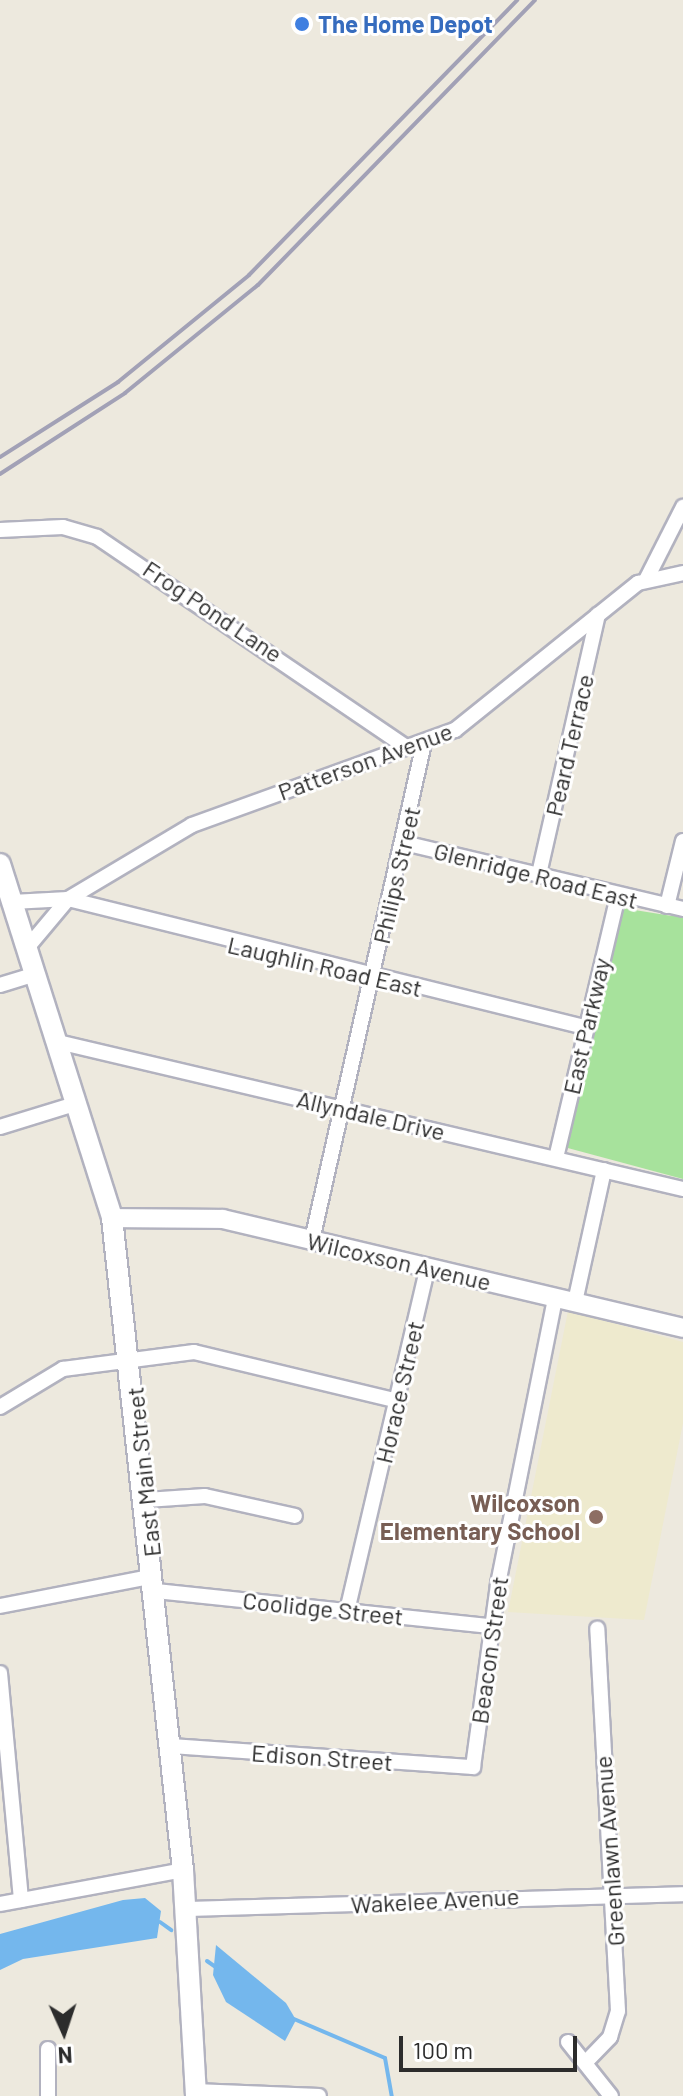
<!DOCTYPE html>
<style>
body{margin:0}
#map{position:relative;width:683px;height:2096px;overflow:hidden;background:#ede9de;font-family:Barlow,sans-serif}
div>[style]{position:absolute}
.education>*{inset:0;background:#eeeace}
.green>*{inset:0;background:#a7e29c}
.water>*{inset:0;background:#74b7ed}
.stream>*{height:4px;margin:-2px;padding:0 2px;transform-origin:2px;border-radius:2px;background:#74b7ed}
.roads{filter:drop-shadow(2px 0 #b2b2bf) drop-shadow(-2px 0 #b2b2bf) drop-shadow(0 2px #b2b2bf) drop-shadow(0 -2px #b2b2bf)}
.minor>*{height:14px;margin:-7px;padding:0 7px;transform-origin:7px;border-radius:7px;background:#fff}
.tertiary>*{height:18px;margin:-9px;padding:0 9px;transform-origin:9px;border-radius:9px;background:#fff}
.secondary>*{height:20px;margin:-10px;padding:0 10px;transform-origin:10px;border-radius:10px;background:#fff}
.rail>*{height:4px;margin:-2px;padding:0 2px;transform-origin:2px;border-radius:2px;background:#a2a1b6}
.dots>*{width:22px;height:22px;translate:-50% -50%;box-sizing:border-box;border:4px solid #fff;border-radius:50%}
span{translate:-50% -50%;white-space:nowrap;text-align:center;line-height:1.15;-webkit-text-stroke:6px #fff;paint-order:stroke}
.shop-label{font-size:24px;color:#366cbe;font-weight:700}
.left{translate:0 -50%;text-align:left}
.street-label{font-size:24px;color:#2c2c2c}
.education-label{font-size:24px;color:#785e54;font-weight:700}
.right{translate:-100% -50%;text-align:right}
.north{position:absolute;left:24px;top:1992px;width:80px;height:80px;-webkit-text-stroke:6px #fff;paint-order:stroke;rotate:177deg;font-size:22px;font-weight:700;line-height:32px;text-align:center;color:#2c2c2c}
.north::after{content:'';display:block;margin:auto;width:28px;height:36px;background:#2c2c2c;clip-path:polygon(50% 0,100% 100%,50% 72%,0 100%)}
.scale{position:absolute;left:399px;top:2036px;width:178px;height:36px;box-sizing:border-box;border:4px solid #2c2c2c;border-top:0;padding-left:10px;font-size:24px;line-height:28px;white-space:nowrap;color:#2c2c2c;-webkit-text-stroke:6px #fff;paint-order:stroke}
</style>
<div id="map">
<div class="education">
<div style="clip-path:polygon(568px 1311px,683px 1342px,683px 1423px,644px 1620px,508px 1612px)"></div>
</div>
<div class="green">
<div style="clip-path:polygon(677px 905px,683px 907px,683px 1179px,564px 1147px,622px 908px,672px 916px)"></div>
</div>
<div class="water">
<div style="clip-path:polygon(123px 1900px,145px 1898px,161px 1911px,157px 1938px,23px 1959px,0 1970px,0 1934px)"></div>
<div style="clip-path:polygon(216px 1945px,286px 2003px,296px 2020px,285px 2041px,226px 2002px,213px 1975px)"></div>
</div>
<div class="stream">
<div style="left:160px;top:1922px;width:14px;rotate:36deg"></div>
<div style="left:207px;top:1961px;width:12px;rotate:35deg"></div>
<div style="left:294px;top:2019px;width:99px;rotate:23.2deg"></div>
<div style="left:385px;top:2058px;width:39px;rotate:80deg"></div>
</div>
<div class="roads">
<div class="minor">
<div style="left:0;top:530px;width:63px;rotate:-2.7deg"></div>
<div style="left:63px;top:527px;width:35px;rotate:16deg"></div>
<div style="left:97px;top:537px;width:374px;rotate:34.2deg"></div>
<div style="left:647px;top:578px;width:80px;rotate:-63.1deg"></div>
<div style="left:404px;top:843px;width:287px;rotate:13.3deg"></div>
<div style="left:539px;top:874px;width:266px;rotate:-77.2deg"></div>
<div style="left:12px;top:902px;width:56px;rotate:-3.1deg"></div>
<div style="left:68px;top:899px;width:144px;rotate:-30.8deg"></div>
<div style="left:192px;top:825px;width:280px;rotate:-19.9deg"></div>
<div style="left:455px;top:730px;width:235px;rotate:-38.8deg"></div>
<div style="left:638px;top:583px;width:46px;rotate:-12.5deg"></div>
<div style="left:667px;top:906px;width:67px;rotate:-76.2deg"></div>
<div style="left:27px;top:948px;width:64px;rotate:-50.1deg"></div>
<div style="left:68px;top:899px;width:532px;rotate:13.93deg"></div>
<div style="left:0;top:985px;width:38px;rotate:-17deg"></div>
<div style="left:58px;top:1042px;width:642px;rotate:13.24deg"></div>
<div style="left:0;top:1127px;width:82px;rotate:-17.1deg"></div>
<div style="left:556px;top:1158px;width:270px;rotate:-76.7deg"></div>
<div style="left:312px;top:1240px;width:509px;rotate:-77.3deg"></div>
<div style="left:575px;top:1302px;width:135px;rotate:-77.6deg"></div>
<div style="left:0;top:1407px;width:74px;rotate:-31.1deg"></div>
<div style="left:63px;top:1369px;width:132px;rotate:-7.4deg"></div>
<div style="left:194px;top:1352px;width:210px;rotate:13.5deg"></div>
<div style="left:146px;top:1500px;width:59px;rotate:-3.9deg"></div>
<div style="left:205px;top:1496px;width:92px;rotate:12.5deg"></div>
<div style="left:156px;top:1591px;width:336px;rotate:6deg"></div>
<div style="left:0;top:1606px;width:157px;rotate:-11deg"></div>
<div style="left:347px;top:1611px;width:353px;rotate:-76.8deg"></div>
<div style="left:0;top:1673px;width:228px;rotate:84.7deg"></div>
<div style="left:171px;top:1746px;width:303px;rotate:4deg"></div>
<div style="left:473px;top:1767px;width:185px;rotate:-82.2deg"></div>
<div style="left:498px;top:1584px;width:292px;rotate:-78.7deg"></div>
<div style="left:0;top:1904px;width:186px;rotate:-10.5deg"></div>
<div style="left:187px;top:1909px;width:496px;rotate:-1.7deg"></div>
<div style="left:568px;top:2042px;width:69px;rotate:51.5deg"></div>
<div style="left:48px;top:2049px;width:47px;rotate:90deg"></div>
<div style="left:586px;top:2062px;width:35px;rotate:-46deg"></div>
<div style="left:610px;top:2037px;width:27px;rotate:-73deg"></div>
<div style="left:618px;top:2011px;width:383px;rotate:-93.1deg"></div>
<div style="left:195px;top:2091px;width:124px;rotate:2.3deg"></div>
</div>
<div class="tertiary">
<div style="left:112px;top:1218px;width:111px;rotate:0.5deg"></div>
<div style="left:223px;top:1219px;width:473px;rotate:13.3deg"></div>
</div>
<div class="secondary">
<div style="left:0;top:864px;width:371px;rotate:72.4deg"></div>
<div style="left:112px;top:1218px;width:656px;rotate:83.79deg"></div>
<div style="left:183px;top:1870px;width:226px;rotate:86.7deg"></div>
</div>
</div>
<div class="rail">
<div style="left:0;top:457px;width:140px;rotate:-32.4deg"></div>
<div style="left:118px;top:382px;width:169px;rotate:-39.2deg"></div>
<div style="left:249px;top:275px;width:384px;rotate:-45.7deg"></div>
<div style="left:0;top:474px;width:149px;rotate:-32.9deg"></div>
<div style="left:125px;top:393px;width:171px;rotate:-39.1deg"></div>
<div style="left:258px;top:285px;width:397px;rotate:-45.8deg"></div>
</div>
<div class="dots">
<div style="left:302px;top:24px;background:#3f7fe0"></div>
<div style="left:596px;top:1517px;background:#8d6e63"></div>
</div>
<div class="shop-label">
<span class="left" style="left:318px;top:24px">The Home Depot</span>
</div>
<div class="street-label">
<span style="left:213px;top:611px;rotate:34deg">Frog Pond Lane</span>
<span style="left:569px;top:745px;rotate:-77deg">Peard Terrace</span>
<span style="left:365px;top:761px;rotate:-20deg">Patterson Avenue</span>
<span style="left:396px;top:875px;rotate:-77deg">Philips Street</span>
<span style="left:536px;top:875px;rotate:14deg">Glenridge Road East</span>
<span style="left:325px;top:966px;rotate:13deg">Laughlin Road East</span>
<span style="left:586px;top:1026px;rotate:-77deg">East Parkway</span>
<span style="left:371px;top:1115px;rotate:13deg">Allyndale Drive</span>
<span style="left:399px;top:1261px;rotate:13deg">Wilcoxson Avenue</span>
<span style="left:399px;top:1392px;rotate:-77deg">Horace Street</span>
<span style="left:143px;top:1472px;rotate:-96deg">East Main Street</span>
<span style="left:323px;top:1608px;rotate:6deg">Coolidge Street</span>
<span style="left:489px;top:1650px;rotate:-82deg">Beacon Street</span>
<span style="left:322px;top:1757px;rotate:4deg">Edison Street</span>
<span style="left:609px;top:1851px;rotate:-94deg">Greenlawn Avenue</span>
<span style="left:435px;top:1900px;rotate:-3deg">Wakelee Avenue</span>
</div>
<div class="education-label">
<span class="right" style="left:580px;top:1517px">Wilcoxson<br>Elementary School</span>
</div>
<div class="north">N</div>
<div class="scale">100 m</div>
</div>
